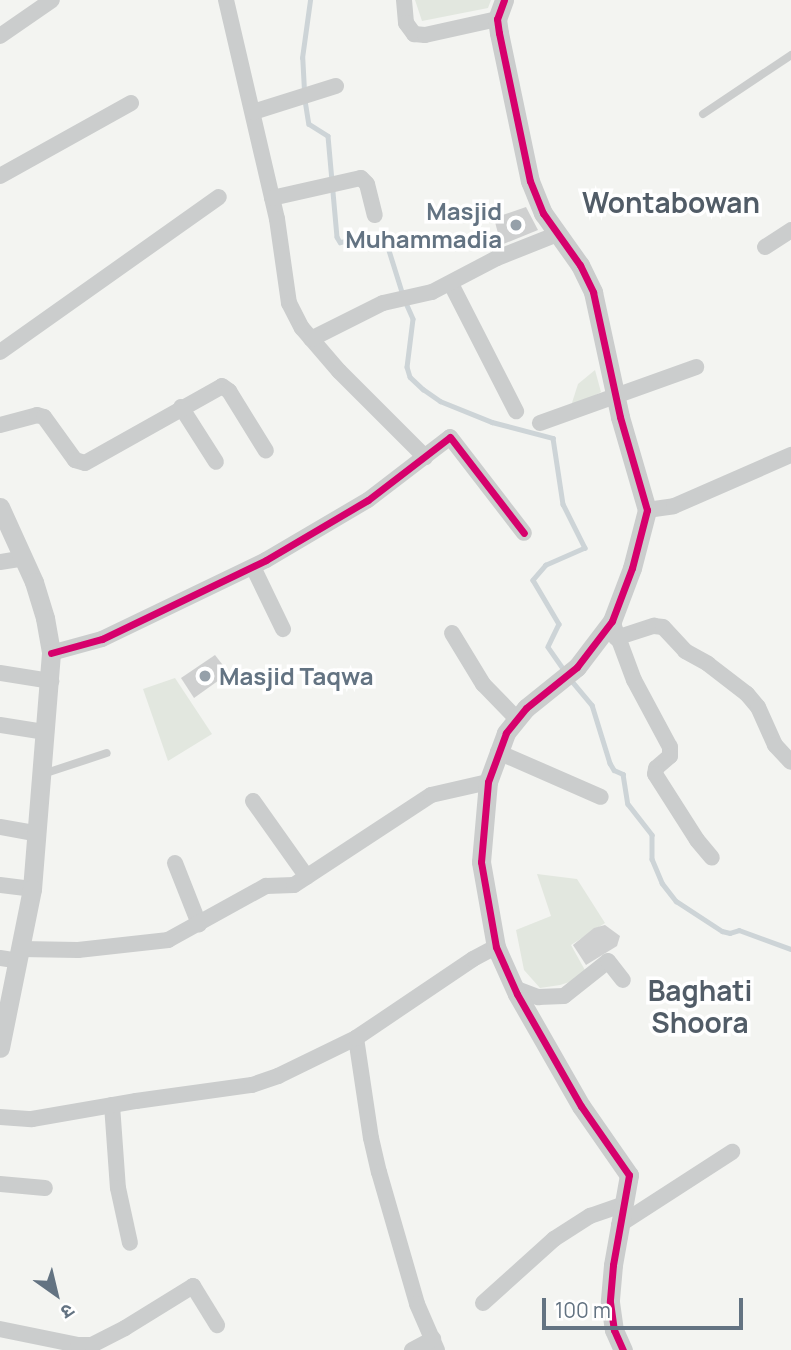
<!DOCTYPE html>
<meta charset="utf-8">
<style>
body{margin:0}
#map{position:relative;width:791px;height:1350px;overflow:hidden;background:#f3f4f1;font-family:Manrope,"Noto Sans Devanagari",sans-serif}
div>[style]{position:absolute}
.green>*{inset:0;background:#e2e7df}
.stream>*{height:4.5px;margin:-2.25px;padding:0 2.25px;transform-origin:2.25px;border-radius:2.25px;background:#cdd4d7}
.building>*{inset:0;background:#cfd0d0}
.service>*{height:8px;margin:-4px;padding:0 4px;transform-origin:4px;border-radius:4px;background:#cbcdcd}
.minor>*{height:16px;margin:-8px;padding:0 8px;transform-origin:8px;border-radius:8px;background:#cbcdcd}
.tertiary>*{height:19px;margin:-9.5px;padding:0 9.5px;transform-origin:9.5px;border-radius:9.5px;background:#cbcdcd}
.cycleway>*{height:7px;margin:-3.5px;padding:0 3.5px;transform-origin:3.5px;border-radius:3.5px;background:#d6006c}
.dots>*{width:19px;height:19px;translate:-50% -50%;box-sizing:border-box;border:4px solid #fff;border-radius:50%}
span{translate:-50% -50%;white-space:nowrap;text-align:center;line-height:1.15;-webkit-text-stroke:7px #fff;paint-order:stroke}
.poi-label{font-size:24px;color:#637382;font-weight:700}
.right{translate:-100% -50%;text-align:right}
.left{translate:0 -50%;text-align:left}
.quarter-label{font-size:28px;color:#515c67;font-weight:700}
.north{position:absolute;left:21px;top:1259px;width:70px;height:70px;-webkit-text-stroke:5px #fff;paint-order:stroke;rotate:146deg;font-size:19px;font-weight:700;line-height:28px;text-align:center;color:#637382}
.north::after{content:'';display:block;margin:auto;width:24px;height:32px;background:#637382;clip-path:polygon(50% 0,100% 100%,50% 72%,0 100%)}
.scale{position:absolute;left:542px;top:1298px;width:201px;height:32px;box-sizing:border-box;border:4px solid #637382;border-top:0;padding-left:9px;font-size:21px;line-height:24px;white-space:nowrap;color:#637382;-webkit-text-stroke:5px #fff;paint-order:stroke}
</style>
<div id="map">
<div class="green">
<div style="clip-path:polygon(415px 0,491px 0,488px 8px,422px 21px)"></div>
<div style="clip-path:polygon(595px 370px,601px 392px,570px 409px,578px 384px)"></div>
<div style="clip-path:polygon(175px 678px,212px 734px,168px 761px,143px 689px)"></div>
<div style="clip-path:polygon(537px 874px,577px 879px,605px 923px,571px 945px,586px 972px,579px 979px,560px 985px,540px 988px,524px 970px,516px 930px,551px 916px)"></div>
</div>
<div class="stream">
<div style="left:304px;top:91px;width:33px;rotate:-93deg"></div>
<div style="left:302px;top:58px;width:59px;rotate:-82.1deg"></div>
<div style="left:305px;top:100px;width:24px;rotate:81deg"></div>
<div style="left:309px;top:124px;width:22px;rotate:32deg"></div>
<div style="left:328px;top:136px;width:101px;rotate:84.9deg"></div>
<div style="left:337px;top:237px;width:6px;rotate:59deg"></div>
<div style="left:340px;top:242px;width:42px;rotate:-9.7deg"></div>
<div style="left:381px;top:235px;width:11px;rotate:56deg"></div>
<div style="left:387px;top:244px;width:53px;rotate:72.6deg"></div>
<div style="left:406px;top:303px;width:17px;rotate:66deg"></div>
<div style="left:413px;top:319px;width:48px;rotate:97.1deg"></div>
<div style="left:407px;top:367px;width:10px;rotate:73deg"></div>
<div style="left:410px;top:377px;width:18px;rotate:43deg"></div>
<div style="left:423px;top:389px;width:21px;rotate:35deg"></div>
<div style="left:440px;top:401px;width:56px;rotate:22deg"></div>
<div style="left:492px;top:422px;width:63px;rotate:14.7deg"></div>
<div style="left:553px;top:438px;width:67px;rotate:81.4deg"></div>
<div style="left:563px;top:504px;width:49px;rotate:63.4deg"></div>
<div style="left:585px;top:548px;width:43px;rotate:156.4deg"></div>
<div style="left:546px;top:565px;width:20px;rotate:131deg"></div>
<div style="left:533px;top:580px;width:51px;rotate:59.4deg"></div>
<div style="left:559px;top:624px;width:25px;rotate:116deg"></div>
<div style="left:548px;top:647px;width:28px;rotate:55deg"></div>
<div style="left:571px;top:680px;width:33px;rotate:50deg"></div>
<div style="left:592px;top:705px;width:61px;rotate:72.8deg"></div>
<div style="left:610px;top:763px;width:8px;rotate:60deg"></div>
<div style="left:614px;top:770px;width:10px;rotate:24deg"></div>
<div style="left:623px;top:774px;width:30px;rotate:81deg"></div>
<div style="left:628px;top:804px;width:39px;rotate:52deg"></div>
<div style="left:652px;top:835px;width:24px;rotate:90deg"></div>
<div style="left:652px;top:859px;width:26px;rotate:67deg"></div>
<div style="left:662px;top:883px;width:23px;rotate:52deg"></div>
<div style="left:676px;top:901px;width:55px;rotate:33.1deg"></div>
<div style="left:722px;top:931px;width:8px;rotate:14deg"></div>
<div style="left:730px;top:933px;width:9px;rotate:-18deg"></div>
<div style="left:739px;top:930px;width:55px;rotate:20.1deg"></div>
</div>
<div class="building">
<div style="clip-path:polygon(526px 207px,538px 230px,501px 245px,494px 218px)"></div>
<div style="clip-path:polygon(215px 655px,229px 673px,194px 698px,181px 678px)"></div>
<div style="clip-path:polygon(605px 925px,620px 936px,617px 946px,586px 965px,573px 945px,594px 928px)"></div>
</div>
<div class="service">
<div style="left:703px;top:114px;width:106px;rotate:-33.8deg"></div>
<div style="left:43px;top:774px;width:67px;rotate:-18.2deg"></div>
</div>
<div class="minor">
<div style="left:226px;top:0;width:225px;rotate:76.9deg"></div>
<div style="left:277px;top:219px;width:85px;rotate:81.9deg"></div>
<div style="left:289px;top:303px;width:28px;rotate:63deg"></div>
<div style="left:302px;top:328px;width:57px;rotate:49.3deg"></div>
<div style="left:339px;top:371px;width:122px;rotate:45deg"></div>
<div style="left:404px;top:0;width:23px;rotate:85deg"></div>
<div style="left:406px;top:23px;width:14px;rotate:54deg"></div>
<div style="left:414px;top:34px;width:11px;rotate:5deg"></div>
<div style="left:425px;top:35px;width:74px;rotate:-12.5deg"></div>
<div style="left:0;top:36px;width:63px;rotate:-34.7deg"></div>
<div style="left:253px;top:112px;width:87px;rotate:-17.4deg"></div>
<div style="left:0;top:176px;width:150px;rotate:-29.1deg"></div>
<div style="left:272px;top:198px;width:91px;rotate:-12.7deg"></div>
<div style="left:361px;top:178px;width:8px;rotate:45deg"></div>
<div style="left:367px;top:184px;width:32px;rotate:76deg"></div>
<div style="left:765px;top:247px;width:31px;rotate:-33deg"></div>
<div style="left:451px;top:284px;width:143px;rotate:62.9deg"></div>
<div style="left:311px;top:339px;width:80px;rotate:-26.6deg"></div>
<div style="left:383px;top:303px;width:50px;rotate:-12.7deg"></div>
<div style="left:432px;top:292px;width:73px;rotate:-27.6deg"></div>
<div style="left:497px;top:258px;width:62px;rotate:-21.6deg"></div>
<div style="left:0;top:352px;width:268px;rotate:-35.3deg"></div>
<div style="left:181px;top:407px;width:65px;rotate:57.5deg"></div>
<div style="left:540px;top:423px;width:166px;rotate:-19.7deg"></div>
<div style="left:0;top:425px;width:38px;rotate:-15deg"></div>
<div style="left:37px;top:415px;width:7px;rotate:16deg"></div>
<div style="left:44px;top:417px;width:53px;rotate:54.2deg"></div>
<div style="left:75px;top:460px;width:10px;rotate:17deg"></div>
<div style="left:85px;top:463px;width:157px;rotate:-29.3deg"></div>
<div style="left:222px;top:386px;width:9px;rotate:36deg"></div>
<div style="left:229px;top:391px;width:70px;rotate:58.3deg"></div>
<div style="left:647px;top:510px;width:27px;rotate:-8deg"></div>
<div style="left:674px;top:506px;width:128px;rotate:-23.6deg"></div>
<div style="left:0;top:562px;width:24px;rotate:-9deg"></div>
<div style="left:253px;top:567px;width:69px;rotate:64.2deg"></div>
<div style="left:612px;top:621px;width:63px;rotate:69.6deg"></div>
<div style="left:634px;top:680px;width:76px;rotate:61.8deg"></div>
<div style="left:670px;top:747px;width:9px;rotate:90deg"></div>
<div style="left:670px;top:756px;width:18px;rotate:139deg"></div>
<div style="left:656px;top:768px;width:6px;rotate:99deg"></div>
<div style="left:655px;top:774px;width:78px;rotate:57.5deg"></div>
<div style="left:697px;top:840px;width:23px;rotate:50deg"></div>
<div style="left:452px;top:633px;width:60px;rotate:58.7deg"></div>
<div style="left:483px;top:684px;width:47px;rotate:45.9deg"></div>
<div style="left:616px;top:638px;width:40px;rotate:-18deg"></div>
<div style="left:654px;top:626px;width:9px;rotate:6deg"></div>
<div style="left:663px;top:627px;width:33px;rotate:47deg"></div>
<div style="left:685px;top:651px;width:26px;rotate:29deg"></div>
<div style="left:708px;top:664px;width:49px;rotate:37.6deg"></div>
<div style="left:747px;top:694px;width:17px;rotate:50deg"></div>
<div style="left:758px;top:707px;width:42px;rotate:65.9deg"></div>
<div style="left:775px;top:745px;width:23px;rotate:47deg"></div>
<div style="left:51px;top:653px;width:53px;rotate:-15.4deg"></div>
<div style="left:102px;top:639px;width:182px;rotate:-25.7deg"></div>
<div style="left:266px;top:560px;width:118px;rotate:-30.5deg"></div>
<div style="left:368px;top:500px;width:103px;rotate:-37.5deg"></div>
<div style="left:450px;top:437px;width:121px;rotate:52.4deg"></div>
<div style="left:0;top:673px;width:52px;rotate:8.9deg"></div>
<div style="left:0;top:725px;width:46px;rotate:8.8deg"></div>
<div style="left:498px;top:752px;width:112px;rotate:23.6deg"></div>
<div style="left:253px;top:801px;width:93px;rotate:54.6deg"></div>
<div style="left:0;top:827px;width:36px;rotate:10deg"></div>
<div style="left:175px;top:863px;width:66px;rotate:68.5deg"></div>
<div style="left:0;top:885px;width:32px;rotate:7deg"></div>
<div style="left:21px;top:949px;width:57px;rotate:1deg"></div>
<div style="left:78px;top:950px;width:91px;rotate:-6.3deg"></div>
<div style="left:168px;top:940px;width:112px;rotate:-28.9deg"></div>
<div style="left:266px;top:886px;width:28px;rotate:-2deg"></div>
<div style="left:294px;top:885px;width:164px;rotate:-33.3deg"></div>
<div style="left:431px;top:795px;width:58px;rotate:-12.8deg"></div>
<div style="left:0;top:958px;width:19px;rotate:9deg"></div>
<div style="left:514px;top:988px;width:26px;rotate:21deg"></div>
<div style="left:538px;top:997px;width:26px;rotate:-2deg"></div>
<div style="left:564px;top:996px;width:56px;rotate:-38.5deg"></div>
<div style="left:608px;top:961px;width:24px;rotate:52deg"></div>
<div style="left:356px;top:1038px;width:101px;rotate:81.5deg"></div>
<div style="left:371px;top:1138px;width:35px;rotate:77deg"></div>
<div style="left:379px;top:1172px;width:137px;rotate:73.9deg"></div>
<div style="left:417px;top:1304px;width:50px;rotate:66.5deg"></div>
<div style="left:112px;top:1105px;width:83px;rotate:85.9deg"></div>
<div style="left:118px;top:1188px;width:56px;rotate:77.7deg"></div>
<div style="left:0;top:1117px;width:32px;rotate:4deg"></div>
<div style="left:32px;top:1119px;width:106px;rotate:-9.8deg"></div>
<div style="left:136px;top:1101px;width:117px;rotate:-7.9deg"></div>
<div style="left:252px;top:1085px;width:28px;rotate:-19deg"></div>
<div style="left:278px;top:1076px;width:87px;rotate:-26deg"></div>
<div style="left:356px;top:1038px;width:141px;rotate:-34deg"></div>
<div style="left:473px;top:959px;width:26px;rotate:-28deg"></div>
<div style="left:0;top:1184px;width:45px;rotate:5.1deg"></div>
<div style="left:619px;top:1225px;width:135px;rotate:-32.9deg"></div>
<div style="left:483px;top:1303px;width:96px;rotate:-42deg"></div>
<div style="left:554px;top:1239px;width:43px;rotate:-32.6deg"></div>
<div style="left:590px;top:1216px;width:34px;rotate:-19deg"></div>
<div style="left:0;top:1329px;width:80px;rotate:11.6deg"></div>
<div style="left:78px;top:1345px;width:14px"></div>
<div style="left:92px;top:1345px;width:37px;rotate:-27deg"></div>
<div style="left:125px;top:1328px;width:80px;rotate:-31.7deg"></div>
<div style="left:193px;top:1286px;width:46px;rotate:58.4deg"></div>
<div style="left:412px;top:1350px;width:24px;rotate:-28deg"></div>
</div>
<div class="tertiary">
<div style="left:504px;top:0;width:20px;rotate:110deg"></div>
<div style="left:497px;top:19px;width:14px;rotate:82deg"></div>
<div style="left:499px;top:33px;width:151px;rotate:78.2deg"></div>
<div style="left:530px;top:181px;width:35px;rotate:68deg"></div>
<div style="left:543px;top:213px;width:64px;rotate:54.6deg"></div>
<div style="left:580px;top:265px;width:30px;rotate:64deg"></div>
<div style="left:593px;top:292px;width:128px;rotate:77.8deg"></div>
<div style="left:620px;top:417px;width:97px;rotate:73.8deg"></div>
<div style="left:647px;top:510px;width:60px;rotate:104.5deg"></div>
<div style="left:632px;top:568px;width:57px;rotate:110.7deg"></div>
<div style="left:612px;top:621px;width:58px;rotate:127.3deg"></div>
<div style="left:577px;top:667px;width:65px;rotate:141.2deg"></div>
<div style="left:526px;top:708px;width:32px;rotate:129deg"></div>
<div style="left:506px;top:733px;width:52px;rotate:110.2deg"></div>
<div style="left:488px;top:782px;width:80px;rotate:95deg"></div>
<div style="left:481px;top:862px;width:86px;rotate:80deg"></div>
<div style="left:496px;top:947px;width:51px;rotate:65.9deg"></div>
<div style="left:517px;top:994px;width:129px;rotate:60.3deg"></div>
<div style="left:581px;top:1106px;width:84px;rotate:55.2deg"></div>
<div style="left:629px;top:1175px;width:91px;rotate:100.1deg"></div>
<div style="left:613px;top:1265px;width:37px;rotate:95deg"></div>
<div style="left:610px;top:1302px;width:28px;rotate:82deg"></div>
<div style="left:614px;top:1330px;width:22px;rotate:66deg"></div>
<div style="left:0;top:507px;width:82px;rotate:65.6deg"></div>
<div style="left:34px;top:582px;width:38px;rotate:73deg"></div>
<div style="left:45px;top:618px;width:36px;rotate:80deg"></div>
<div style="left:51px;top:653px;width:237px;rotate:94.6deg"></div>
<div style="left:32px;top:889px;width:162px;rotate:101.4deg"></div>
</div>
<div class="cycleway">
<div style="left:504px;top:0;width:20px;rotate:110deg"></div>
<div style="left:497px;top:19px;width:14px;rotate:82deg"></div>
<div style="left:499px;top:33px;width:151px;rotate:78.2deg"></div>
<div style="left:530px;top:181px;width:35px;rotate:68deg"></div>
<div style="left:543px;top:213px;width:64px;rotate:54.6deg"></div>
<div style="left:580px;top:265px;width:30px;rotate:64deg"></div>
<div style="left:593px;top:292px;width:128px;rotate:77.8deg"></div>
<div style="left:620px;top:417px;width:97px;rotate:73.8deg"></div>
<div style="left:647px;top:510px;width:60px;rotate:104.5deg"></div>
<div style="left:632px;top:568px;width:57px;rotate:110.7deg"></div>
<div style="left:612px;top:621px;width:58px;rotate:127.3deg"></div>
<div style="left:577px;top:667px;width:65px;rotate:141.2deg"></div>
<div style="left:526px;top:708px;width:32px;rotate:129deg"></div>
<div style="left:506px;top:733px;width:52px;rotate:110.2deg"></div>
<div style="left:488px;top:782px;width:80px;rotate:95deg"></div>
<div style="left:481px;top:862px;width:86px;rotate:80deg"></div>
<div style="left:496px;top:947px;width:51px;rotate:65.9deg"></div>
<div style="left:517px;top:994px;width:129px;rotate:60.3deg"></div>
<div style="left:581px;top:1106px;width:84px;rotate:55.2deg"></div>
<div style="left:629px;top:1175px;width:91px;rotate:100.1deg"></div>
<div style="left:613px;top:1265px;width:37px;rotate:95deg"></div>
<div style="left:610px;top:1302px;width:28px;rotate:82deg"></div>
<div style="left:614px;top:1330px;width:22px;rotate:66deg"></div>
<div style="left:51px;top:653px;width:53px;rotate:-15.4deg"></div>
<div style="left:102px;top:639px;width:182px;rotate:-25.7deg"></div>
<div style="left:266px;top:560px;width:118px;rotate:-30.5deg"></div>
<div style="left:368px;top:500px;width:103px;rotate:-37.5deg"></div>
<div style="left:450px;top:437px;width:121px;rotate:52.4deg"></div>
</div>
<div class="dots">
<div style="left:516px;top:225px;background:#95a0a9"></div>
<div style="left:205px;top:676px;background:#95a0a9"></div>
</div>
<div class="poi-label">
<span class="right" style="left:502px;top:225px">Masjid<br>Muhammadia</span>
<span class="left" style="left:219px;top:676px">Masjid Taqwa</span>
</div>
<div class="quarter-label">
<span style="left:671px;top:202px">Wontabowan</span>
<span style="left:700px;top:1006px">Baghati<br>Shoora</span>
</div>
<div class="north">उ</div>
<div class="scale">100 m</div>
</div>
